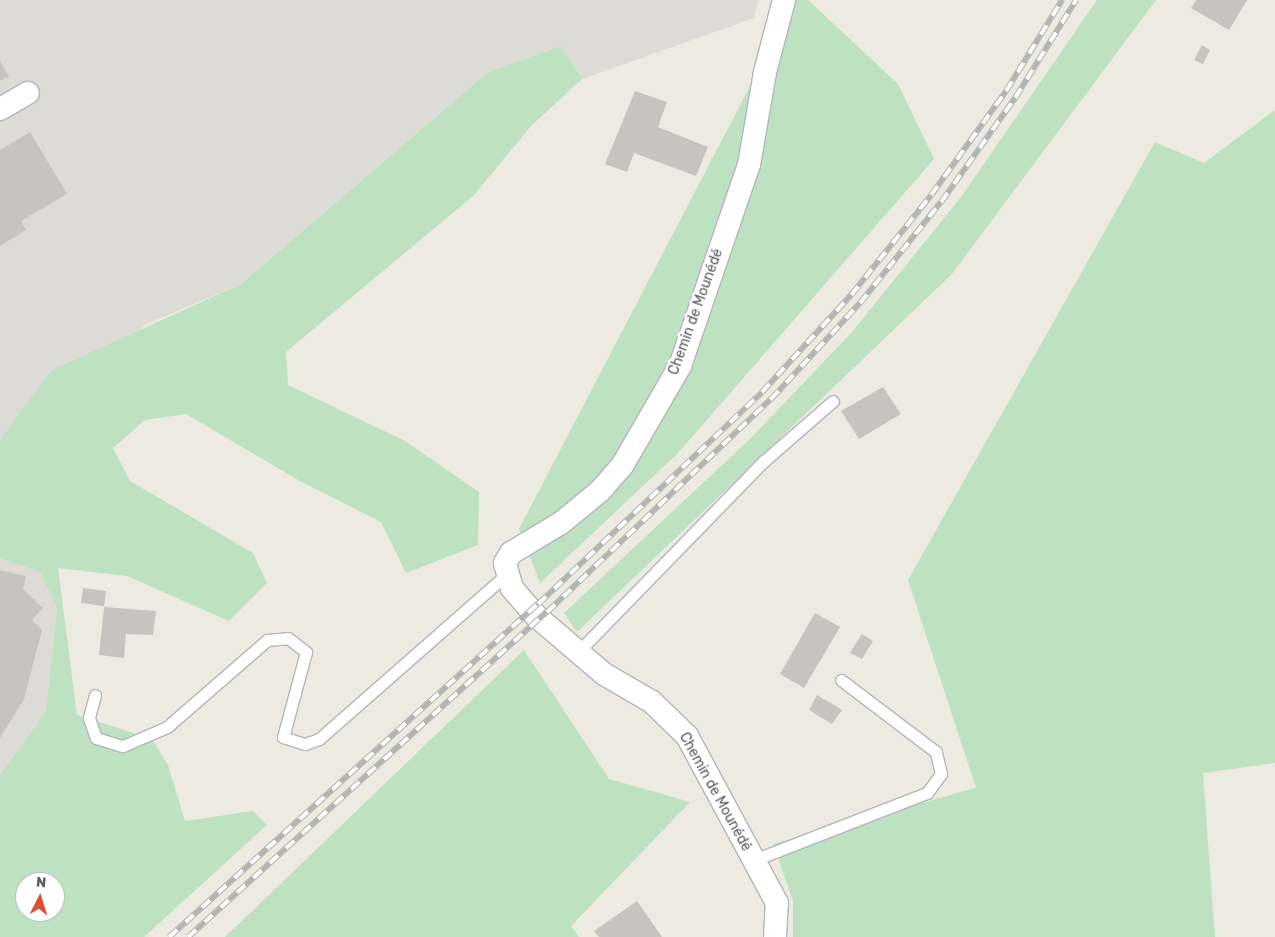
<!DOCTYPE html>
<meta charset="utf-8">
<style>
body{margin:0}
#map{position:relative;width:1275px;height:937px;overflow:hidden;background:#eceae1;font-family:Rubik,sans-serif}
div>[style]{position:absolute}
.industrial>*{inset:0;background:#dddbd5}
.green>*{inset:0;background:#bee2c1}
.building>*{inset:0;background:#c6c4be}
.roads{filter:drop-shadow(1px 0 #b3b6bb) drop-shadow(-1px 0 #b3b6bb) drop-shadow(0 1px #b3b6bb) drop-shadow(0 -1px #b3b6bb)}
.lane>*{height:11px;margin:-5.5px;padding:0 5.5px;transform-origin:5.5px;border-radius:5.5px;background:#fff}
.street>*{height:22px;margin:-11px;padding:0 11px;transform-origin:11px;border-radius:11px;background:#fff}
.rail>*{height:5.5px;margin-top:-2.75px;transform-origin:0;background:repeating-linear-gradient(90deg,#fff 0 11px,#b2b3b3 0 22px);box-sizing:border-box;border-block:1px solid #b2b3b3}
span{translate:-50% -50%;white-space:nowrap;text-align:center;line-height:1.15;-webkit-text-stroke:5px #fff;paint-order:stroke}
.street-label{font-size:14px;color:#595c61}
.north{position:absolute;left:15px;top:872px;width:50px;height:50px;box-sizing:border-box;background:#fff;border:1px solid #bdbec0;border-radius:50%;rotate:5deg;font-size:14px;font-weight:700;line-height:20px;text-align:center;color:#595c61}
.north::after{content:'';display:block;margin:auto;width:18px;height:22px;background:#df4d33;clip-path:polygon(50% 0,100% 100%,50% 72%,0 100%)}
</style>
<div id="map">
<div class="industrial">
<div style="clip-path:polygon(0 0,758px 0,754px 18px,582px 79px,561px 46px,488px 72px,241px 284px,147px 324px,0 440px)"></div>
<div style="clip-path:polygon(0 558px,40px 572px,57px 608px,46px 711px,0 775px)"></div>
</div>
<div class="green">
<div style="clip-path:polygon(795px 0,808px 0,898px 84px,934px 159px,678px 453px,540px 583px,519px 529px)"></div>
<div style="clip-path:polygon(1097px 0,1156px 0,952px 274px,577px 632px,564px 613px,751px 438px,852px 332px,961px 197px)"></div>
<div style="clip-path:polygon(evenodd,561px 46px,582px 79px,531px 126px,473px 196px,286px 352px,288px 385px,405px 441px,479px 492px,478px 545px,406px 573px,381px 522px,298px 480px,186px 414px,145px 420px,113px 448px,130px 481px,253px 553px,267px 583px,229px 621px,127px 576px,58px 568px,77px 715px,152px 739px,168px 765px,185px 821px,253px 811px,267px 825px,144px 937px,0 937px,0 775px,46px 711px,57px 608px,40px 572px,0 558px,0 440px,52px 370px,241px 284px,488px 72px,561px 46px,25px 882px,55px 882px,55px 912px,25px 912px,25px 882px)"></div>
<div style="clip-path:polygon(1275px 110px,1275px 763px,1203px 773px,1215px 937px,793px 937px,793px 901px,773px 844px,976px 788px,908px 580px,1155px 142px,1204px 163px)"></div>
<div style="clip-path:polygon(524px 650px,609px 779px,690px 802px,571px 926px,579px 937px,225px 937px)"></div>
</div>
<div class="building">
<div style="clip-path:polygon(1196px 0,1247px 0,1229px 30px,1191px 8px)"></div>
<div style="clip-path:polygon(1202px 45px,1210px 50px,1203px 64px,1194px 60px)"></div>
<div style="clip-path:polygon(0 61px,9px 76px,0 81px)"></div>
<div style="clip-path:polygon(635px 91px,667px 102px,658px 127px,708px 147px,696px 176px,634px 153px,627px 172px,605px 164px)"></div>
<div style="clip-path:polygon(30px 132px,67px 194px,21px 221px,26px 230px,0 246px,0 150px)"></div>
<div style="clip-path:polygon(883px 387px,901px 414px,859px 439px,841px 411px)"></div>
<div style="clip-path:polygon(0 570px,26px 576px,23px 589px,43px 608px,32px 620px,42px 630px,24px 699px,0 738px)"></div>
<div style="clip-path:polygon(83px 588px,106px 591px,104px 606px,81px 603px)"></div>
<div style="clip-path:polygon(104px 607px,156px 611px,153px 635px,126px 634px,124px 658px,99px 655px)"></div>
<div style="clip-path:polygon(815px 613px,840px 627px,804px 688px,780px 674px)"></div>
<div style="clip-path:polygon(862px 634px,873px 641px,862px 659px,850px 653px)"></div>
<div style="clip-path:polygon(817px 695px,842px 710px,832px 724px,809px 710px)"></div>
<div style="clip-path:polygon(637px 901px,662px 937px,599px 937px,594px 931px)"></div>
</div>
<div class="roads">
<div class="lane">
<div style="left:578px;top:652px;width:267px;rotate:-45.8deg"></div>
<div style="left:764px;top:461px;width:91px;rotate:-41deg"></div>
<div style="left:95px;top:695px;width:24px;rotate:105deg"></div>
<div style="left:89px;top:718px;width:21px;rotate:71deg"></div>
<div style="left:96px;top:738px;width:28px;rotate:17deg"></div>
<div style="left:123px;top:746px;width:48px;rotate:-23.4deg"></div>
<div style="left:167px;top:727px;width:133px;rotate:-41deg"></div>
<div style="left:267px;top:640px;width:21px;rotate:-5deg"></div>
<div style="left:288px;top:638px;width:23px;rotate:38deg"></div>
<div style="left:306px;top:652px;width:88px;rotate:105.1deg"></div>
<div style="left:283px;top:737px;width:23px;rotate:18deg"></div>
<div style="left:305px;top:744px;width:15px;rotate:-20deg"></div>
<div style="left:319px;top:739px;width:249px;rotate:-41.3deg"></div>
<div style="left:754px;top:860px;width:186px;rotate:-21.2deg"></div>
<div style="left:927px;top:793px;width:24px;rotate:-54deg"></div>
<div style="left:941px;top:774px;width:23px;rotate:-103deg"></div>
<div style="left:936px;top:752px;width:119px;rotate:-142.8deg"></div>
</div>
<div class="street">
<div style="left:0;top:109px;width:32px;rotate:-30deg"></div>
<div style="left:775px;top:937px;width:34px;rotate:-87deg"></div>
<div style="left:777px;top:903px;width:190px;rotate:-118.3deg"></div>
<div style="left:687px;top:736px;width:49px;rotate:-135.8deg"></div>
<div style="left:652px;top:702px;width:56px;rotate:-149.7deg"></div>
<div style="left:604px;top:674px;width:89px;rotate:-139.5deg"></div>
<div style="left:536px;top:616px;width:37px;rotate:-131deg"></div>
<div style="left:512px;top:588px;width:26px;rotate:-106deg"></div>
<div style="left:505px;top:563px;width:12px;rotate:-59deg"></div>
<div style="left:511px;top:553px;width:58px;rotate:-31deg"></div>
<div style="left:561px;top:523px;width:50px;rotate:-39.4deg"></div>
<div style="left:600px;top:491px;width:33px;rotate:-49deg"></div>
<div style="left:622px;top:466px;width:116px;rotate:-59.9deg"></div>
<div style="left:680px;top:366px;width:213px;rotate:-71.1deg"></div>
<div style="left:749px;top:165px;width:94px;rotate:-80.2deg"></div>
<div style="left:765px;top:72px;width:74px;rotate:-75.2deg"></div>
</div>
</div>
<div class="rail">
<div style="left:169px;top:937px;width:497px;rotate:-42.1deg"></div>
<div style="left:538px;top:604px;width:308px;rotate:-43.4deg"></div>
<div style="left:762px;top:392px;width:132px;rotate:-47.5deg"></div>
<div style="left:851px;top:295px;width:128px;rotate:-51.3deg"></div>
<div style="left:931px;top:195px;width:128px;rotate:-54.2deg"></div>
<div style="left:1006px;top:91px;width:107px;rotate:-58.4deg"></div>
<div style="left:188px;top:937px;width:484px;rotate:-42.2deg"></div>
<div style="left:547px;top:612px;width:309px;rotate:-43.6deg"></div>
<div style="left:771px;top:399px;width:131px;rotate:-47.2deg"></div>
<div style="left:860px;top:303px;width:129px;rotate:-51.3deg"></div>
<div style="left:941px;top:202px;width:128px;rotate:-54.6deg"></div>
<div style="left:1015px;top:98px;width:115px;rotate:-58.1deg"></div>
</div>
<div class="street-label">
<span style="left:696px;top:312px;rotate:-70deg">Chemin de Mounédé</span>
<span style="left:715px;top:792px;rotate:61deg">Chemin de Mounédé</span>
</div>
<div class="north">N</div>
</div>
